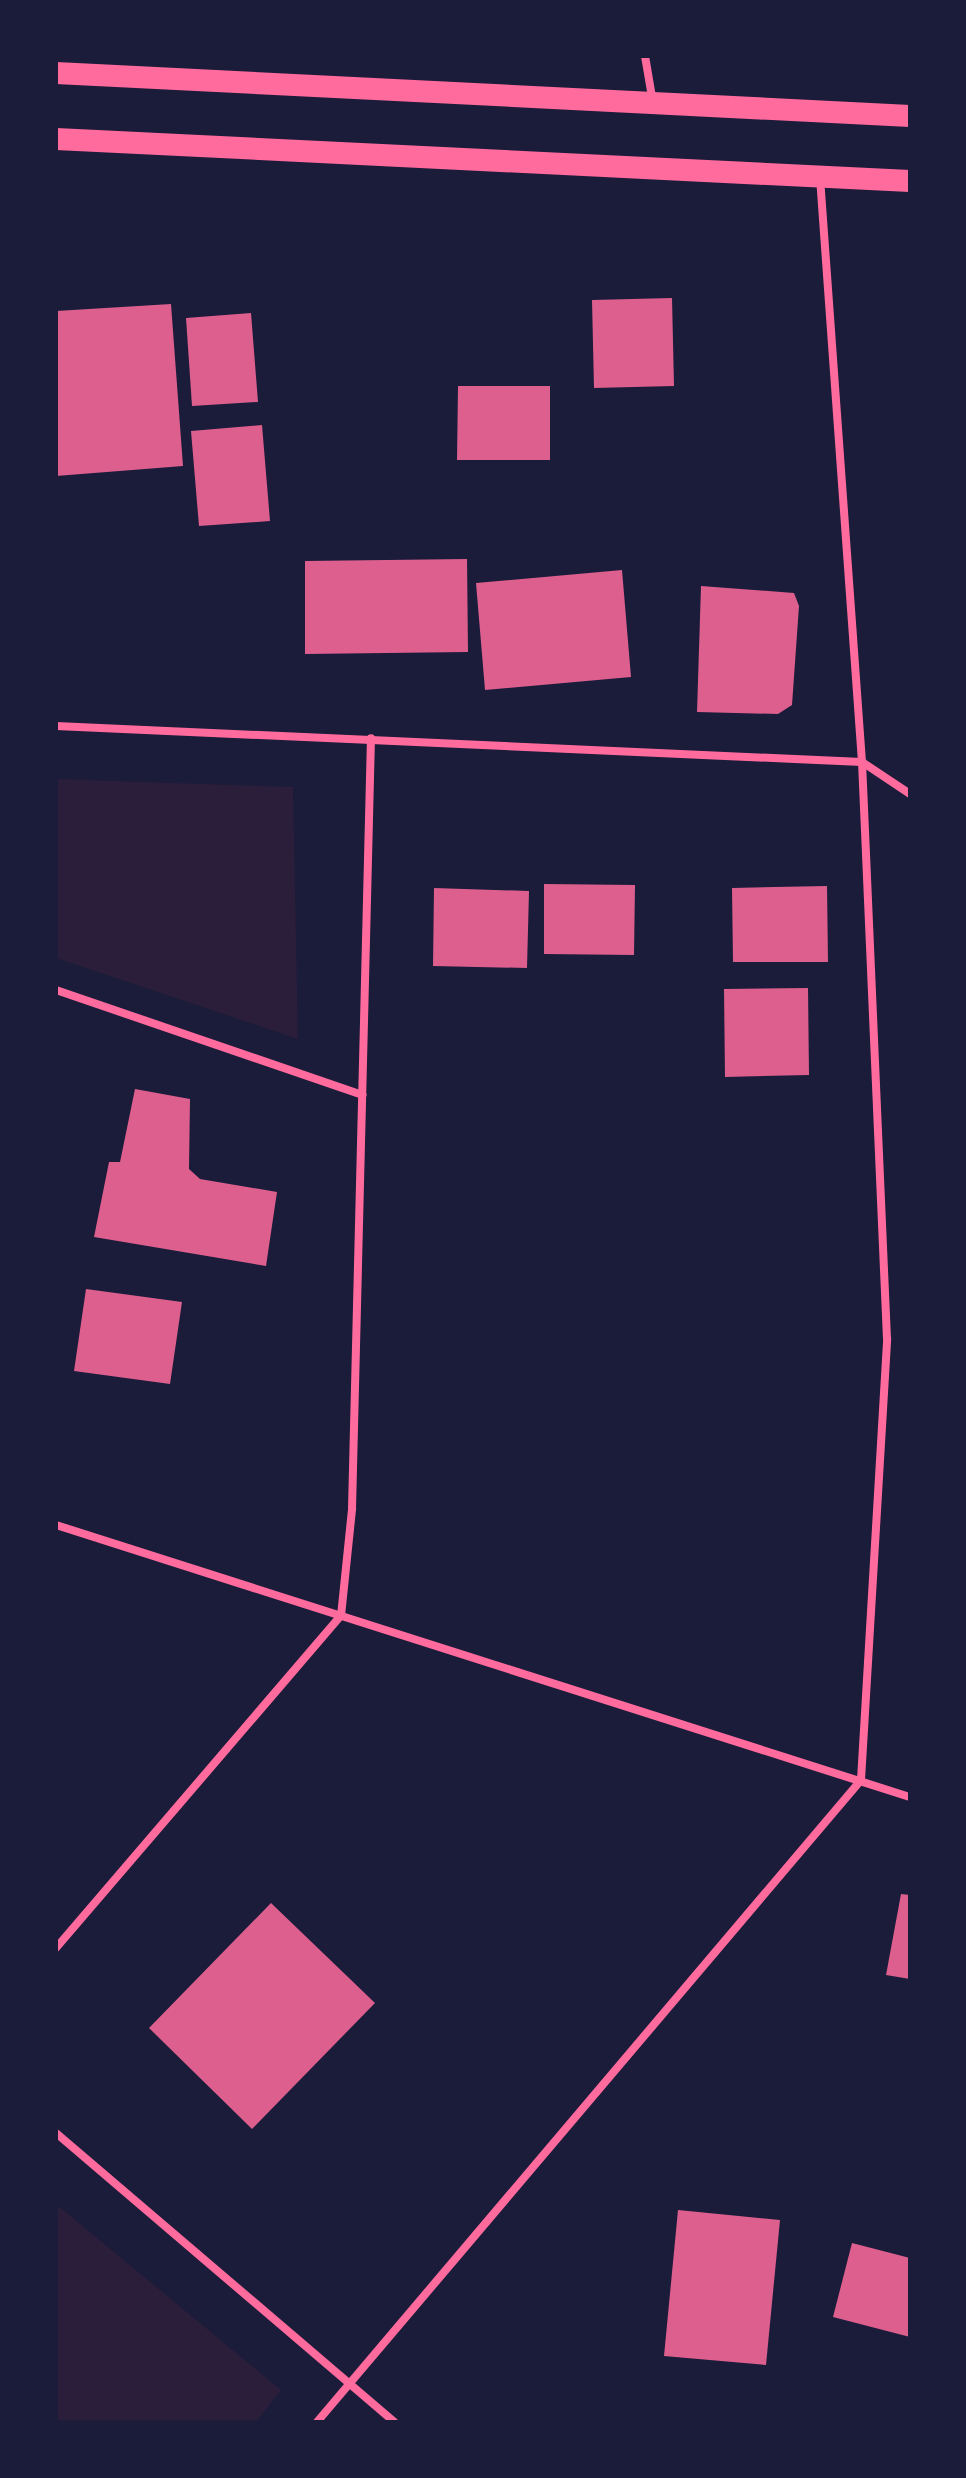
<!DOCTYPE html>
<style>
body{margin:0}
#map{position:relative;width:966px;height:2478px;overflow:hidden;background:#1b1b3a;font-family:Manrope,sans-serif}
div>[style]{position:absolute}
.green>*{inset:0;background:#2a1e3b}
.building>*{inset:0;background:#dd5f8e}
.minor>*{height:8px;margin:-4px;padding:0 4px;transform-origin:4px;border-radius:4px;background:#ff6b9d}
.trunk>*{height:22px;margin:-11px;padding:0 11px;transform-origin:11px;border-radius:11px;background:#ff6b9d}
span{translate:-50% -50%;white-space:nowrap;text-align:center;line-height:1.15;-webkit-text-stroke:6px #1b1b3a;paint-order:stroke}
.frame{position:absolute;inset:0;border:58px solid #1b1b3a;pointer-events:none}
</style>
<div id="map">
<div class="green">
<div style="clip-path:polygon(56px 779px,293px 787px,298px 1039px,56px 958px)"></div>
<div style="clip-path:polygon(56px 2204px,281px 2390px,256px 2422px,56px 2422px)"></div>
</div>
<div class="building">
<div style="clip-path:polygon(672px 298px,674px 386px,594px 388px,592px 300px)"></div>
<div style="clip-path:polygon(171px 304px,183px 466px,56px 476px,56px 311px)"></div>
<div style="clip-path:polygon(251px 313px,258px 402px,192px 406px,186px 318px)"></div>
<div style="clip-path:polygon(458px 386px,550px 386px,550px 460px,457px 460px)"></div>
<div style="clip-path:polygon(262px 425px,270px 521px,199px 526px,191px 431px)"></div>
<div style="clip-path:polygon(467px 559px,468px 652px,305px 654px,305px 561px)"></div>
<div style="clip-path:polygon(622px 570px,631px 677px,485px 690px,476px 583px)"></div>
<div style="clip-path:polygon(701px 586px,794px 593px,799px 606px,792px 705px,778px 714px,697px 712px)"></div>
<div style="clip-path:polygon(544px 884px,635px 885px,634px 955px,544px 954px)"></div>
<div style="clip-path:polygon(827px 886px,828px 962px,733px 962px,732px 888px)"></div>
<div style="clip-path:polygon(434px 888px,529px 891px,527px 968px,433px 966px)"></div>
<div style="clip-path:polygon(808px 988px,809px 1075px,725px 1077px,724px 989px)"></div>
<div style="clip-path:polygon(135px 1089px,190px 1099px,189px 1169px,200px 1179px,277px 1192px,266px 1266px,94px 1237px,109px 1162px,120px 1162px)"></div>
<div style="clip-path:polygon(86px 1289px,182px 1302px,170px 1384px,74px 1371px)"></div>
<div style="clip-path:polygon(901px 1894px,910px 1895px,910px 1979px,886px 1975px)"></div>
<div style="clip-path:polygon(271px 1903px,375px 2003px,252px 2129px,149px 2028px)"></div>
<div style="clip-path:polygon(678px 2210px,780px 2220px,766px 2365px,664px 2356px)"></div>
<div style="clip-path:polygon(852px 2243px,910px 2258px,910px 2337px,833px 2317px)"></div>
</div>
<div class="minor">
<div style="left:645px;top:56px;width:48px;rotate:80.3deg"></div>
<div style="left:56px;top:726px;width:807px;rotate:2.56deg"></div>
<div style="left:862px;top:762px;width:58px;rotate:33.7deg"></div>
<div style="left:56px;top:990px;width:324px;rotate:18.9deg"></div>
<div style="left:56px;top:1525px;width:896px;rotate:17.67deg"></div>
<div style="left:56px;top:1948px;width:438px;rotate:-49.4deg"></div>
<div style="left:341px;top:1616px;width:108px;rotate:-84.1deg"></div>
<div style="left:352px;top:1509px;width:771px;rotate:-88.59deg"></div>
<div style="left:56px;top:2133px;width:445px;rotate:40.5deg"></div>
<div style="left:317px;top:2422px;width:841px;rotate:-49.72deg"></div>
<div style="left:861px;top:1780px;width:442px;rotate:-86.6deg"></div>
<div style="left:887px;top:1339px;width:578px;rotate:-92.48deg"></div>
<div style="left:862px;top:762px;width:587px;rotate:-94.11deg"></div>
</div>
<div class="trunk">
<div style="left:56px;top:73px;width:855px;rotate:2.88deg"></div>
<div style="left:56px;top:139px;width:855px;rotate:2.82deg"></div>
</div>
<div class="frame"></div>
</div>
